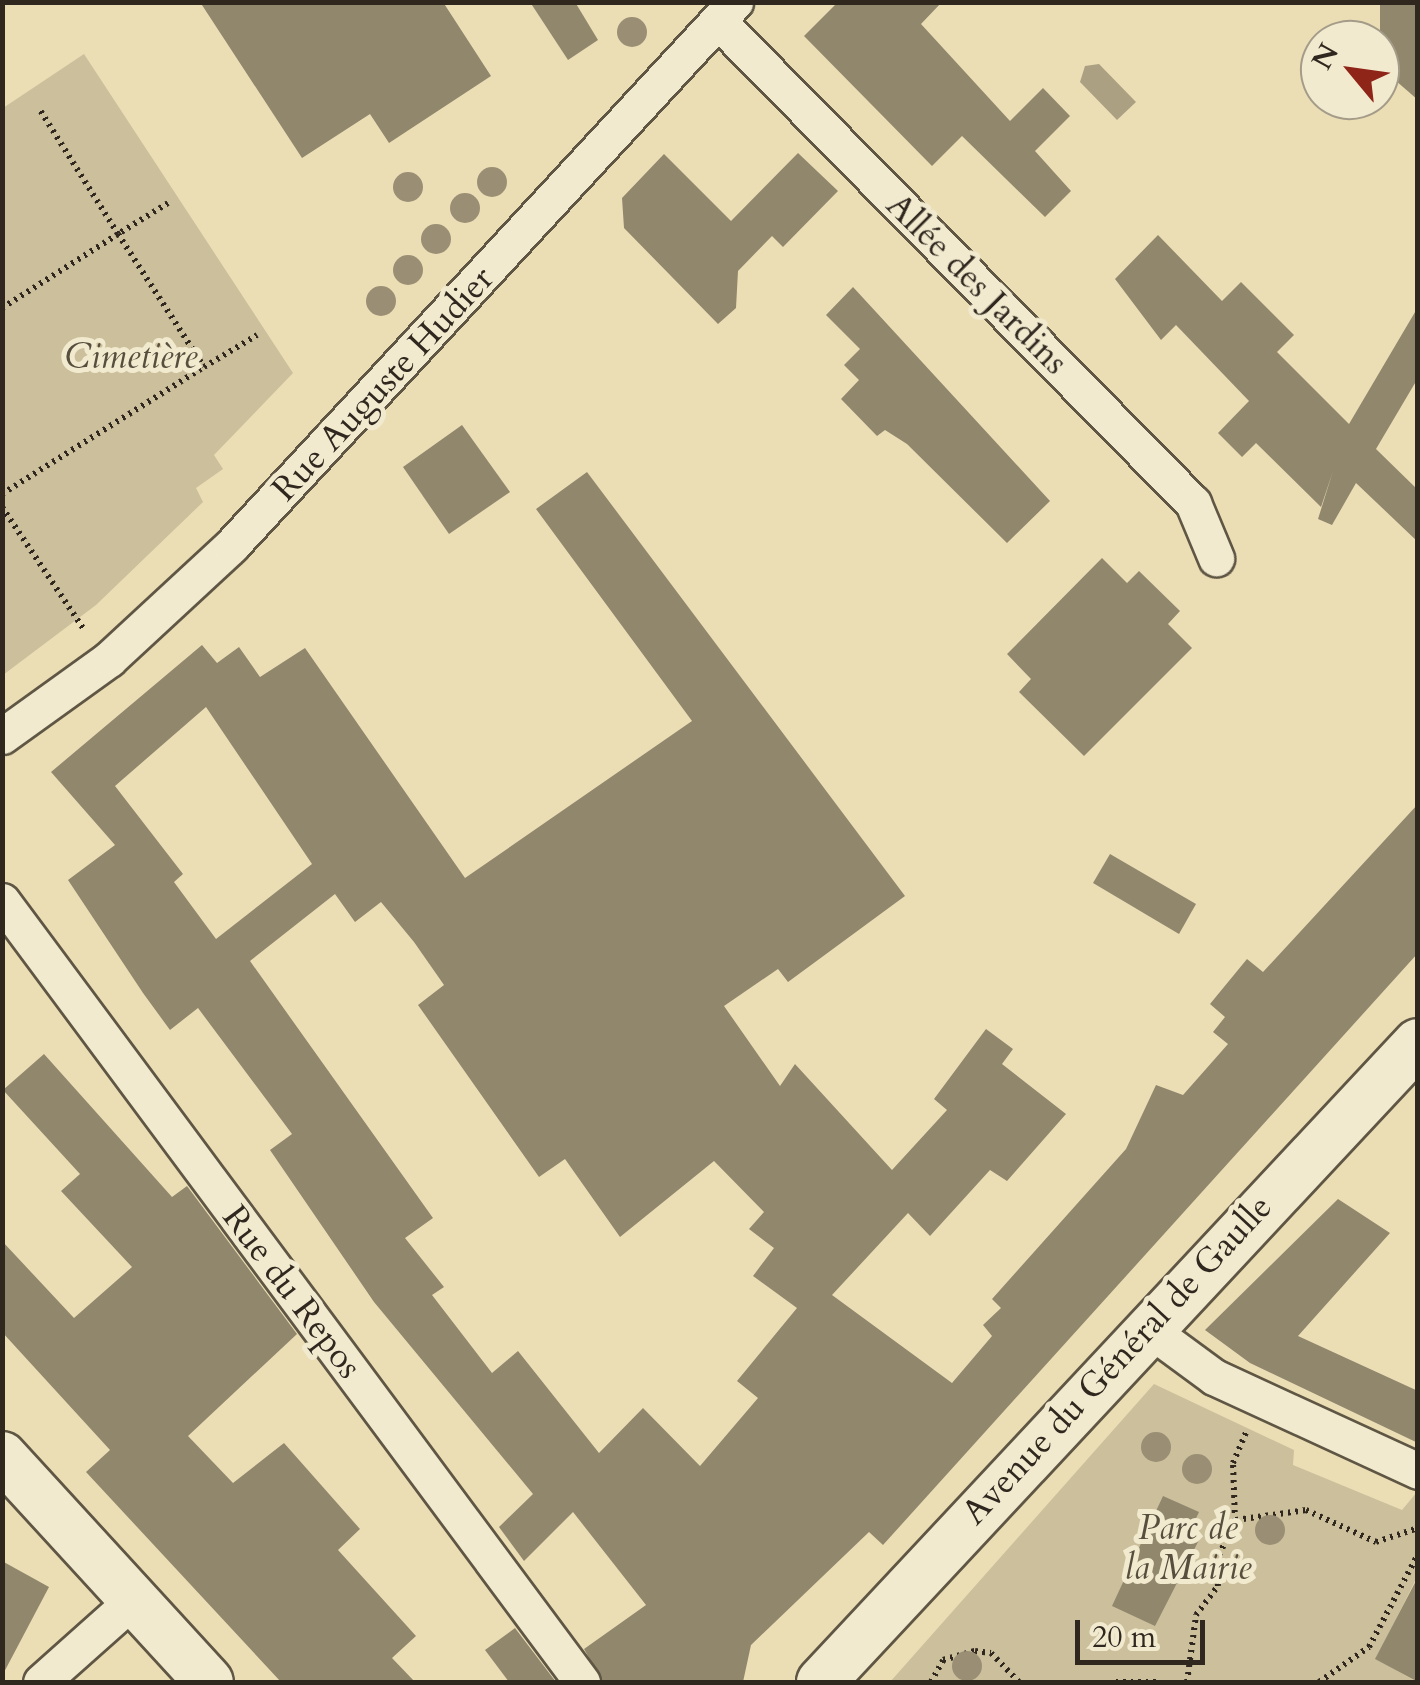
<!DOCTYPE html>
<meta charset="utf-8">
<style>
body{margin:0}
#map{position:relative;width:1420px;height:1685px;overflow:hidden;background:#ebdeb5;font-family:Cardo,serif}
div>[style]{position:absolute}
.green>*{inset:0;background:#cbbf9c}
.water>*{inset:0;background:#aba082}
.building>*{inset:0;background:#91876d}
.path>*{height:6px;margin-top:-3px;transform-origin:0;background:repeating-linear-gradient(90deg,#30281f 0 2.5px,transparent 0 7.5px)}
.roads{filter:drop-shadow(2px 0 #5f5644) drop-shadow(-2px 0 #5f5644) drop-shadow(0 2px #5f5644) drop-shadow(0 -2px #5f5644)}
.street>*{height:35px;margin:-17.5px;padding:0 17.5px;transform-origin:17.5px;border-radius:17.5px;background:#f2eacf}
.secondary>*{height:48px;margin:-24px;padding:0 24px;transform-origin:24px;border-radius:24px;background:#f2eacf}
.trees>*{width:30px;height:30px;margin:-15px;border-radius:50%;background:#9a8f74}
span{translate:-50% -50%;white-space:nowrap;text-align:center;line-height:1.15;-webkit-text-stroke:10px #f2eacf;paint-order:stroke}
.street-label{font-size:35px;color:#30281f}
.park-label{font-size:35px;color:#574e3e;font-style:italic}
.frame{position:absolute;inset:0;border:5px solid #30281f;pointer-events:none}
.north{position:absolute;left:1300px;top:20px;width:100px;height:100px;box-sizing:border-box;background:#f2eacf;border:2px solid #a49c89;border-radius:50%;rotate:299deg;font-size:28px;font-weight:700;line-height:40px;text-align:center;color:#30281f}
.north::after{content:'';display:block;margin:auto;width:35px;height:45px;background:#8f2418;clip-path:polygon(50% 0,100% 100%,50% 72%,0 100%)}
.scale{position:absolute;left:1075px;top:1620px;width:130px;height:45px;box-sizing:border-box;border:5px solid #30281f;border-top:0;padding-left:12px;font-size:30px;line-height:35px;white-space:nowrap;color:#30281f;-webkit-text-stroke:8px #f2eacf;paint-order:stroke}
</style>
<div id="map">
<div class="green">
<div style="clip-path:polygon(84px 54px,293px 373px,214px 455px,223px 469px,196px 488px,203px 502px,96px 605px,3px 675px,3px 108px)"></div>
<div style="clip-path:polygon(1154px 1384px,1294px 1450px,1293px 1465px,1402px 1510px,1417px 1492px,1417px 1577px,1376px 1659px,1417px 1682px,890px 1682px)"></div>
</div>
<div class="water">
<div style="clip-path:polygon(1099px 64px,1136px 102px,1117px 120px,1080px 82px,1085px 66px)"></div>
</div>
<div class="building">
<div style="clip-path:polygon(200px 2px,443px 2px,491px 76px,389px 143px,370px 114px,302px 158px)"></div>
<div style="clip-path:polygon(530px 2px,575px 2px,598px 40px,568px 60px)"></div>
<div style="clip-path:polygon(838px 2px,942px 2px,921px 24px,1010px 121px,1043px 88px,1070px 116px,1035px 151px,1071px 191px,1045px 217px,962px 136px,932px 166px,804px 36px)"></div>
<div style="clip-path:polygon(1380px 2px,1418px 2px,1418px 100px,1380px 67px)"></div>
<div style="clip-path:polygon(798px 153px,838px 191px,783px 247px,772px 236px,738px 271px,736px 308px,718px 324px,624px 228px,622px 198px,664px 154px,731px 221px)"></div>
<div style="clip-path:polygon(1158px 235px,1222px 301px,1241px 282px,1294px 335px,1277px 352px,1349px 424px,1418px 307px,1418px 378px,1376px 449px,1418px 490px,1418px 542px,1356px 483px,1332px 525px,1318px 519px,1333px 471px,1321px 507px,1256px 443px,1242px 457px,1218px 433px,1249px 401px,1176px 325px,1161px 340px,1115px 279px)"></div>
<div style="clip-path:polygon(853px 287px,1050px 501px,1007px 543px,907px 444px,885px 430px,877px 436px,841px 399px,859px 380px,844px 365px,860px 349px,826px 315px)"></div>
<div style="clip-path:polygon(462px 425px,510px 492px,449px 534px,403px 467px)"></div>
<div style="clip-path:polygon(evenodd,587px 472px,905px 896px,788px 982px,778px 969px,724px 1006px,780px 1086px,795px 1064px,892px 1170px,947px 1110px,934px 1099px,986px 1029px,1013px 1049px,1002px 1064px,1066px 1114px,1007px 1181px,990px 1170px,930px 1236px,908px 1213px,832px 1295px,952px 1383px,992px 1336px,983px 1325px,1001px 1308px,992px 1299px,1126px 1149px,1156px 1085px,1183px 1095px,1228px 1044px,1213px 1032px,1225px 1017px,1210px 1004px,1247px 959px,1263px 972px,1418px 804px,1418px 953px,883px 1545px,869px 1532px,751px 1645px,743px 1682px,603px 1682px,584px 1649px,646px 1605px,573px 1512px,524px 1561px,499px 1527px,533px 1494px,374px 1302px,270px 1150px,292px 1134px,198px 1008px,170px 1030px,143px 993px,68px 880px,115px 845px,51px 772px,202px 645px,217px 663px,239px 647px,260px 677px,305px 648px,465px 878px,692px 721px,536px 509px,587px 472px,206px 707px,312px 864px,216px 939px,174px 882px,183px 874px,115px 786px,206px 707px,587px 472px,335px 894px,355px 922px,381px 902px,414px 942px,444px 985px,418px 1005px,539px 1177px,565px 1159px,620px 1237px,714px 1161px,764px 1212px,749px 1229px,774px 1248px,753px 1276px,797px 1308px,737px 1381px,758px 1398px,700px 1466px,643px 1408px,599px 1453px,518px 1351px,492px 1373px,432px 1295px,444px 1287px,405px 1238px,433px 1218px,250px 961px,335px 894px)"></div>
<div style="clip-path:polygon(1102px 558px,1127px 583px,1139px 571px,1180px 611px,1168px 624px,1192px 648px,1084px 756px,1019px 692px,1031px 679px,1007px 654px)"></div>
<div style="clip-path:polygon(1110px 854px,1196px 904px,1179px 934px,1093px 883px)"></div>
<div style="clip-path:polygon(44px 1054px,172px 1197px,187px 1186px,297px 1334px,188px 1436px,233px 1483px,284px 1443px,360px 1529px,338px 1550px,416px 1636px,392px 1658px,415px 1682px,281px 1682px,86px 1472px,110px 1450px,2px 1332px,2px 1241px,74px 1318px,132px 1267px,61px 1191px,80px 1174px,3px 1090px)"></div>
<div style="clip-path:polygon(1338px 1199px,1390px 1233px,1298px 1336px,1418px 1391px,1418px 1443px,1250px 1363px,1205px 1330px)"></div>
<div style="clip-path:polygon(1163px 1496px,1199px 1512px,1188px 1535px,1199px 1540px,1155px 1626px,1112px 1606px)"></div>
<div style="clip-path:polygon(2px 1561px,49px 1587px,2px 1676px)"></div>
<div style="clip-path:polygon(1418px 1577px,1418px 1682px,1375px 1659px)"></div>
<div style="clip-path:polygon(515px 1628px,556px 1682px,509px 1682px,485px 1650px)"></div>
</div>
<div class="path">
<div style="left:168px;top:203px;width:59px;rotate:148.2deg"></div>
<div style="left:118px;top:234px;width:158px;rotate:57.1deg"></div>
<div style="left:204px;top:367px;width:62px;rotate:-31.1deg"></div>
<div style="left:2px;top:308px;width:138px;rotate:-32.5deg"></div>
<div style="left:118px;top:234px;width:146px;rotate:-122.2deg"></div>
<div style="left:2px;top:494px;width:239px;rotate:-32.2deg"></div>
<div style="left:2px;top:507px;width:149px;rotate:56.2deg"></div>
<div style="left:1236px;top:1520px;width:71px;rotate:-8.1deg"></div>
<div style="left:1306px;top:1510px;width:77px;rotate:24.6deg"></div>
<div style="left:1376px;top:1542px;width:44px;rotate:-18.4deg"></div>
<div style="left:931px;top:1682px;width:25px;rotate:-61deg"></div>
<div style="left:943px;top:1660px;width:33px;rotate:-16deg"></div>
<div style="left:975px;top:1651px;width:16px;rotate:7deg"></div>
<div style="left:991px;top:1653px;width:40px;rotate:46deg"></div>
<div style="left:1116px;top:1682px;width:40px"></div>
<div style="left:1187px;top:1682px;width:68px;rotate:-82.3deg"></div>
<div style="left:1196px;top:1615px;width:36px;rotate:-53deg"></div>
<div style="left:1218px;top:1586px;width:24px;rotate:-95deg"></div>
<div style="left:1216px;top:1562px;width:46px;rotate:-65.7deg"></div>
<div style="left:1235px;top:1520px;width:57px;rotate:-92deg"></div>
<div style="left:1233px;top:1463px;width:33px;rotate:-67deg"></div>
<div style="left:1319px;top:1682px;width:61px;rotate:-35deg"></div>
<div style="left:1369px;top:1647px;width:105px;rotate:-62.2deg"></div>
</div>
<div class="roads">
<div class="street">
<div style="left:720px;top:23px;width:674px;rotate:45.42deg"></div>
<div style="left:1193px;top:503px;width:60px;rotate:67.3deg"></div>
<div style="left:2px;top:736px;width:132px;rotate:-35.7deg"></div>
<div style="left:109px;top:659px;width:166px;rotate:-42.8deg"></div>
<div style="left:231px;top:546px;width:742px;rotate:-47.19deg"></div>
<div style="left:2px;top:901px;width:973px;rotate:53.4deg"></div>
<div style="left:1146px;top:1327px;width:84px;rotate:36.3deg"></div>
<div style="left:1214px;top:1377px;width:225px;rotate:24.7deg"></div>
<div style="left:41px;top:1682px;width:125px;rotate:-41.7deg"></div>
</div>
<div class="secondary">
<div style="left:2px;top:1456px;width:306px;rotate:47.5deg"></div>
<div style="left:821px;top:1682px;width:874px;rotate:-46.95deg"></div>
</div>
</div>
<div class="trees">
<div style="left:632px;top:32px"></div>
<div style="left:492px;top:182px"></div>
<div style="left:408px;top:187px"></div>
<div style="left:465px;top:208px"></div>
<div style="left:436px;top:239px"></div>
<div style="left:408px;top:270px"></div>
<div style="left:381px;top:301px"></div>
<div style="left:1156px;top:1447px"></div>
<div style="left:1197px;top:1469px"></div>
<div style="left:1270px;top:1530px"></div>
<div style="left:967px;top:1666px"></div>
</div>
<div class="street-label">
<span style="left:977px;top:284px;rotate:45deg">Allée des Jardins</span>
<span style="left:383px;top:384px;rotate:-47deg">Rue Auguste Hudier</span>
<span style="left:292px;top:1292px;rotate:53deg">Rue du Repos</span>
<span style="left:1117px;top:1360px;rotate:-47deg">Avenue du Général de Gaulle</span>
</div>
<div class="park-label">
<span style="left:131px;top:357px">Cimetière</span>
<span style="left:1188px;top:1548px">Parc de<br>la Mairie</span>
</div>
<div class="frame"></div>
<div class="north">N</div>
<div class="scale">20 m</div>
</div>
